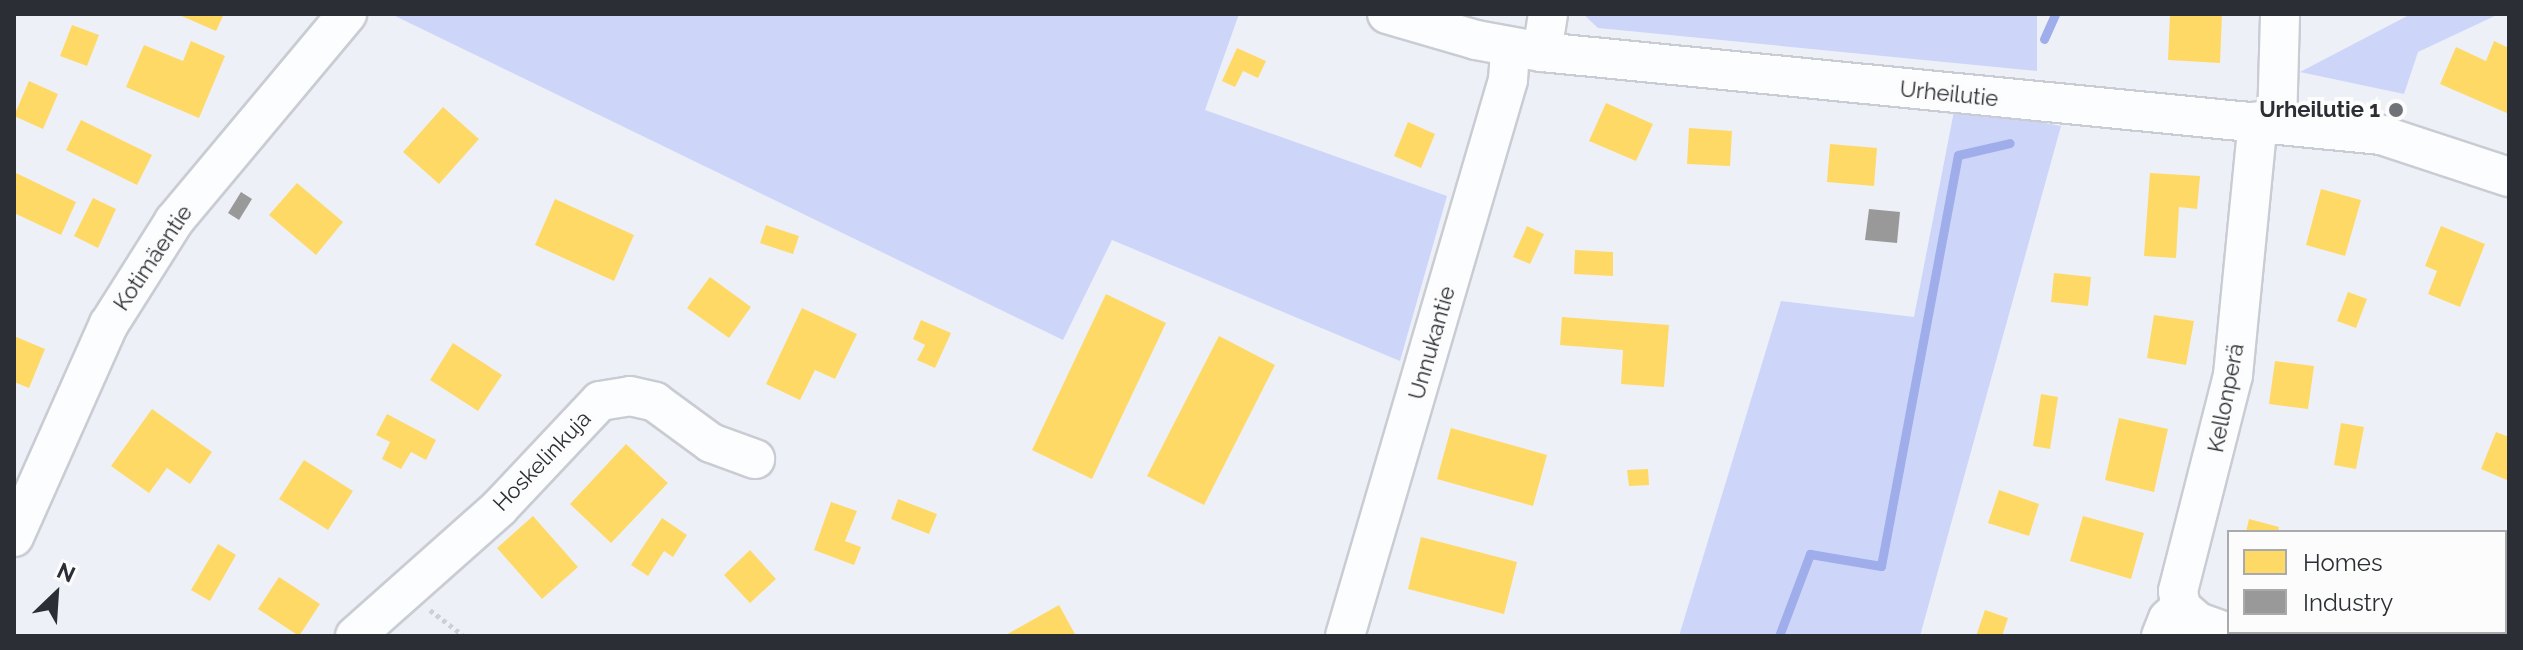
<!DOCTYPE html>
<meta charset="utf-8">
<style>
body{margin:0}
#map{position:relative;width:2523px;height:650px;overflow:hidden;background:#eef0f8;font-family:Raleway,sans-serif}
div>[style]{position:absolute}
.green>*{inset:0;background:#cdd6f9}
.homes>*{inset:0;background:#ffd966}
.industry>*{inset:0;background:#999}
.stream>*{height:9px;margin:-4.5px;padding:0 4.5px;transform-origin:4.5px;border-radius:4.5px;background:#a0adeb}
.path>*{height:5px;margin-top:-2.5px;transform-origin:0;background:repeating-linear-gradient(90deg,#cecfd2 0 4px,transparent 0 8px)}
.roads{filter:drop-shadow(2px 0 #caccd3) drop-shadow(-2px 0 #caccd3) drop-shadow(0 2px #caccd3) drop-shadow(0 -2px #caccd3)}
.minor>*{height:38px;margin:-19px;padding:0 19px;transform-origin:19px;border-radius:19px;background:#fcfdfe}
.dots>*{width:22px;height:22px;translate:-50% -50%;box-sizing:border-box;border:4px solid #fcfcfc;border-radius:50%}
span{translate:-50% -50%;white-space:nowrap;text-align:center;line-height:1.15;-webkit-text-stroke:8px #fcfcfc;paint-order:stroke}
.street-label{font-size:22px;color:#2c2e35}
.poi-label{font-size:22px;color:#2c2e35;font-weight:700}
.right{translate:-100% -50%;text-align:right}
.frame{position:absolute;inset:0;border:16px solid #2c2e35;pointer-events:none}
.legend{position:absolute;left:2227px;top:530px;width:280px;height:104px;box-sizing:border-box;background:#fcfcfc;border:2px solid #a9aaac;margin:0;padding:10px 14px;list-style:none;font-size:24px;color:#2c2e35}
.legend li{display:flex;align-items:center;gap:16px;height:40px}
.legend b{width:40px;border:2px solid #a9aaac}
.north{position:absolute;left:16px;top:554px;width:80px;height:80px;-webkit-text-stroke:6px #fcfcfc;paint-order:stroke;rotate:25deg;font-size:22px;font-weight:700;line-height:32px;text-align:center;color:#2c2e35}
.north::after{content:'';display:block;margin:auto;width:28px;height:36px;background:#2c2e35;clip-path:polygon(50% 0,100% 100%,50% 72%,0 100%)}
</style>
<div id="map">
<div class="green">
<div style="clip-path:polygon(391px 14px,1239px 14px,1205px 110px,1447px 196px,1400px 361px,1112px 240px,1063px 340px)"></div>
<div style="clip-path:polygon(1583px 14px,2037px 14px,2037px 71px,1598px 28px)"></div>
<div style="clip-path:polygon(2411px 14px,2499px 14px,2418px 52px,2404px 94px,2300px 72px)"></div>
<div style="clip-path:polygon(1955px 106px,2061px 126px,1920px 636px,1679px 636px,1781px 301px,1914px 317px)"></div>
</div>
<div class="homes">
<div style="clip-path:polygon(177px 14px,224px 14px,216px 31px)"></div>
<div style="clip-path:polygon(2170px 14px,2222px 14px,2220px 63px,2168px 60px)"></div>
<div style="clip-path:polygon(72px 25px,99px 35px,87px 66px,60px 56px)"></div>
<div style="clip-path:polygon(191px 41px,225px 56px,199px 118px,126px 87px,144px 45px,183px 61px)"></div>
<div style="clip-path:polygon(2494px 41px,2509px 48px,2509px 114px,2440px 84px,2456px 47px,2486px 61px)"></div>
<div style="clip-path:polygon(1237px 48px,1266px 61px,1258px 78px,1243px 71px,1235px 87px,1222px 81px)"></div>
<div style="clip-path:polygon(29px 81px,58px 94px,43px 129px,14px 116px)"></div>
<div style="clip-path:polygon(1606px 103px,1653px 124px,1636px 161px,1589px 141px)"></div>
<div style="clip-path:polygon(443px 107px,479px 139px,439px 184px,403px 152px)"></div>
<div style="clip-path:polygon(81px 120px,152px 155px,137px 185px,66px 150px)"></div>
<div style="clip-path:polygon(1408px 122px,1435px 134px,1421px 168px,1394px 156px)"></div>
<div style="clip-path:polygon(1689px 128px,1732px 131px,1730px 166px,1687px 164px)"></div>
<div style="clip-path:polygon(1830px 144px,1877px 148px,1874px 186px,1827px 182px)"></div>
<div style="clip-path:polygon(14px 172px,76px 202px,61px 235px,14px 213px)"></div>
<div style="clip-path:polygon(2150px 173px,2200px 176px,2197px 209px,2179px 207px,2176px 258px,2144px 256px)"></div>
<div style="clip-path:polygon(297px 183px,343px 222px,316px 255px,269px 215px)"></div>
<div style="clip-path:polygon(2321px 189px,2361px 200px,2345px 256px,2306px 245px)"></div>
<div style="clip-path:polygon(93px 198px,116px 209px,98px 248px,74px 236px)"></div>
<div style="clip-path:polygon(555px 199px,634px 235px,614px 281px,535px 245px)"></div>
<div style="clip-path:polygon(766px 225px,799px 236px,793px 254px,760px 243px)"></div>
<div style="clip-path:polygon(1527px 226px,1544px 234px,1530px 264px,1513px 257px)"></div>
<div style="clip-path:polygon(2441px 226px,2485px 244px,2460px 307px,2428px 294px,2437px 271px,2425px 266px)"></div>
<div style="clip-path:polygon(1575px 250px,1613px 252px,1613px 276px,1574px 274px)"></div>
<div style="clip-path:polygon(2054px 273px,2091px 277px,2088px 306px,2051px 302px)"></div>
<div style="clip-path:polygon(710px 277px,751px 307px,729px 338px,687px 308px)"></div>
<div style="clip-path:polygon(2348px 292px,2367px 299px,2356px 328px,2337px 321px)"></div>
<div style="clip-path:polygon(1106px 294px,1166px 323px,1092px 479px,1032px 450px)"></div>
<div style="clip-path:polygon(802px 308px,857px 334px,835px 379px,815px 370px,800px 400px,766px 384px)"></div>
<div style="clip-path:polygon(2154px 315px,2194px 321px,2186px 365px,2147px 358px)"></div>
<div style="clip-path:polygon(1562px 317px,1669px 325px,1664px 387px,1621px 384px,1623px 350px,1560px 345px)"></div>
<div style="clip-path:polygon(921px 320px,951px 333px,935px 368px,917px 360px,925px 345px,913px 339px)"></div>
<div style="clip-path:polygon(14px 336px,45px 349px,29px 388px,14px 382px)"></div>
<div style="clip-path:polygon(1219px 336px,1275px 365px,1204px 505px,1147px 476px)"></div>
<div style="clip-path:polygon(453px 343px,502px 375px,478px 411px,430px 380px)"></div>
<div style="clip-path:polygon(2275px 361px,2314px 366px,2308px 409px,2269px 404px)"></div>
<div style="clip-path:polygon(2041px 394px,2058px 397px,2050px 449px,2033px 446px)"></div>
<div style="clip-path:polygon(152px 409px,212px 452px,190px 484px,167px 468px,149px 493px,111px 466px)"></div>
<div style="clip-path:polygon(387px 414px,436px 440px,426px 460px,411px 452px,401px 469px,382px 459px,390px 442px,376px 435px)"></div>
<div style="clip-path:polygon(2119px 418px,2168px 429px,2154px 492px,2105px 480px)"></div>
<div style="clip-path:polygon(2341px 423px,2364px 427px,2356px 469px,2334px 465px)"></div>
<div style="clip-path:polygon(1451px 428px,1547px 455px,1533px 506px,1437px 479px)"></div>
<div style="clip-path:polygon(2496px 432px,2509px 437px,2509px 481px,2481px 469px)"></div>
<div style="clip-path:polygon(626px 444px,668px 483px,611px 543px,570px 504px)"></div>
<div style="clip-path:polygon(304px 460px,353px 491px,328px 530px,279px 499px)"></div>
<div style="clip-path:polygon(1648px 469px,1649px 485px,1629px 486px,1627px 470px)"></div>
<div style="clip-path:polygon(1999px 490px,2039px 504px,2029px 536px,1988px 523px)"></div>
<div style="clip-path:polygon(898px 499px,937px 514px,929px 534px,891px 519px)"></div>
<div style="clip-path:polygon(831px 502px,857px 511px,845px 541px,861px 547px,854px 565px,814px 550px)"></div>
<div style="clip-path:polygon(533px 516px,578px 567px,542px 599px,497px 548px)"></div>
<div style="clip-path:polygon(2083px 516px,2144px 533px,2131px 579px,2070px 561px)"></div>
<div style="clip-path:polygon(662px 518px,687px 535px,673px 557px,664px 551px,648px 576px,631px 565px)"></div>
<div style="clip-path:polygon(2249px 519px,2279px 527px,2278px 532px,2246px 532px)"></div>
<div style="clip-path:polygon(1421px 537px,1517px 562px,1504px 614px,1408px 589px)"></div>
<div style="clip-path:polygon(218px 544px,236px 555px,210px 601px,191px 590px)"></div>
<div style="clip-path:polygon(750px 550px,776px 579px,750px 603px,724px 575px)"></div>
<div style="clip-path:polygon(279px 577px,320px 604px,299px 636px,258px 609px)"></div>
<div style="clip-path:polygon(1059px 605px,1076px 636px,1004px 636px)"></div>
<div style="clip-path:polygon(1985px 610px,2008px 618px,2002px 636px,1976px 636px)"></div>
</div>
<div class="industry">
<div style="clip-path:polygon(241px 192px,252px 199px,239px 220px,228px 213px)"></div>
<div style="clip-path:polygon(1869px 209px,1900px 212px,1897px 243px,1865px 240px)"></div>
</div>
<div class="stream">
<div style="left:2044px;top:39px;width:27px;rotate:-66deg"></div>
<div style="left:1779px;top:636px;width:88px;rotate:-69.3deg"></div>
<div style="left:1810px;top:554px;width:72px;rotate:9.6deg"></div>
<div style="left:1881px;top:566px;width:418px;rotate:-79.4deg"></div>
<div style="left:1958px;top:155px;width:53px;rotate:-13deg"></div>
</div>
<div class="path">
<div style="left:430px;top:610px;width:43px;rotate:37.4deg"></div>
</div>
<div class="roads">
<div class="minor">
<div style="left:1387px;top:14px;width:93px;rotate:16.3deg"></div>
<div style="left:1476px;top:40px;width:67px;rotate:10.3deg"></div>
<div style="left:1542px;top:52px;width:843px;rotate:5.65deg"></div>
<div style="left:2381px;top:135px;width:135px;rotate:18.2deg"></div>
<div style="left:1542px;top:52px;width:38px;rotate:-81deg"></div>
<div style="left:2277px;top:124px;width:110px;rotate:-88.4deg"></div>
<div style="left:14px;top:537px;width:233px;rotate:-66deg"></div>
<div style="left:109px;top:324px;width:122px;rotate:-57.7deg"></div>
<div style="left:174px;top:221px;width:270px;rotate:-50.1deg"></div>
<div style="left:2505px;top:589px;width:8px;rotate:-60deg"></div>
<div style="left:355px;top:636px;width:193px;rotate:-41.6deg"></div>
<div style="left:499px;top:508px;width:147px;rotate:-46.7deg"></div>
<div style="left:600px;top:401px;width:30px;rotate:-9deg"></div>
<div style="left:630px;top:396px;width:26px;rotate:13deg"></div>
<div style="left:655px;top:402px;width:69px;rotate:36.2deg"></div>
<div style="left:711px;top:443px;width:47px;rotate:20deg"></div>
<div style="left:1345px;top:636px;width:579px;rotate:-73.66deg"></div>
<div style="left:1508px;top:80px;width:32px;rotate:-86deg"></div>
<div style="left:2161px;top:636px;width:18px;rotate:-68deg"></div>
<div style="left:2168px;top:619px;width:18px;rotate:-43deg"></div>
<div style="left:2237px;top:636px;width:41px;rotate:-160.3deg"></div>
<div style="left:2198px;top:622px;width:23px;rotate:-139deg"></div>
<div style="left:2181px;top:607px;width:16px;rotate:-101deg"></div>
<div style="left:2178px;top:591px;width:223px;rotate:-75.7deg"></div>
<div style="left:2233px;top:375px;width:255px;rotate:-84.4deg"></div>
<div style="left:2478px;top:636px;width:5px;rotate:-53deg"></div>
</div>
</div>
<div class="dots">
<div style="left:2396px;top:110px;background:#707279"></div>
</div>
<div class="street-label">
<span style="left:1949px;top:94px;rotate:6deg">Urheilutie</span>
<span style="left:153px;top:258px;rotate:-56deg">Kotimäentie</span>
<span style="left:1432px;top:343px;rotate:-74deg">Unnukantie</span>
<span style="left:2226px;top:398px;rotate:-79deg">Kellonperä</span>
<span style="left:542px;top:461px;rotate:-46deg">Hoskelinkuja</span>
</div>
<div class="poi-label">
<span class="right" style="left:2380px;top:110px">Urheilutie 1</span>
</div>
<div class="frame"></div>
<ul class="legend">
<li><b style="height:22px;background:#ffd966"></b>Homes</li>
<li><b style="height:22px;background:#999"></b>Industry</li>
</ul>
<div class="north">N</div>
</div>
